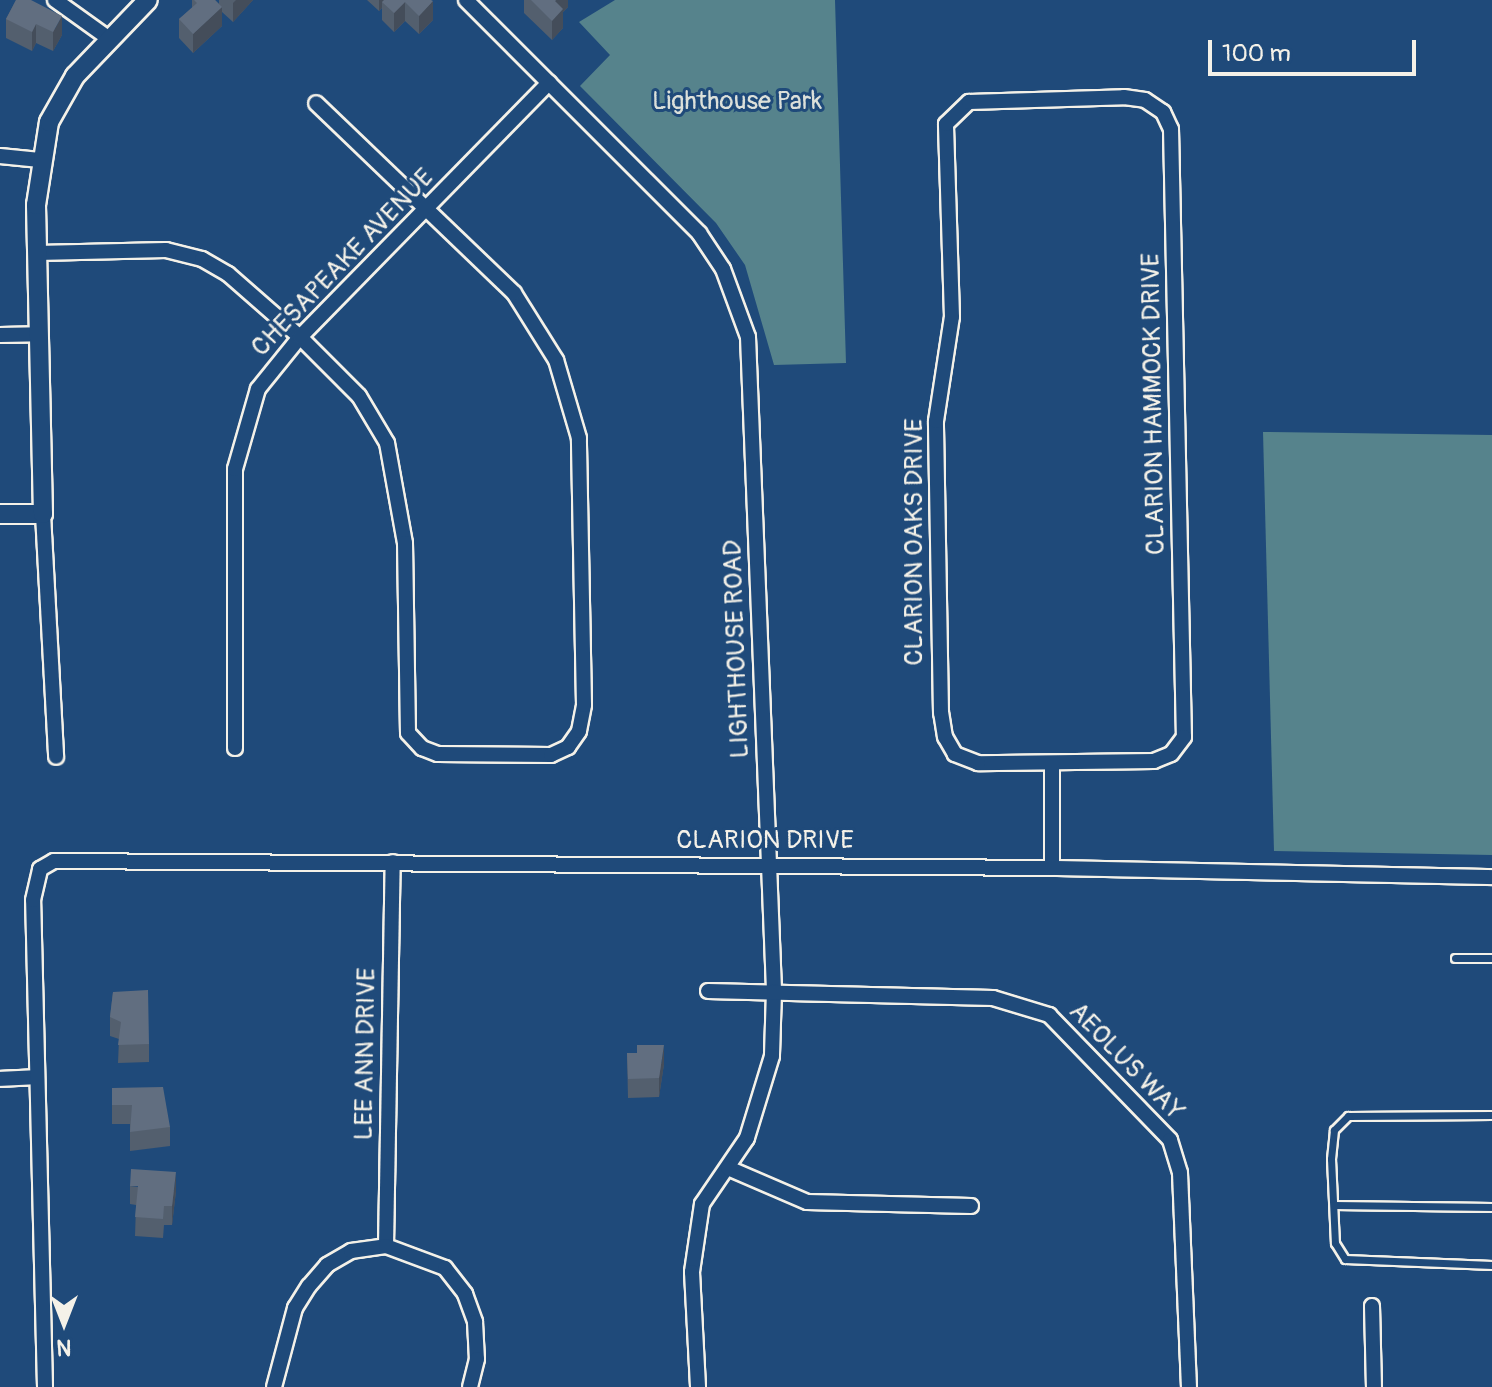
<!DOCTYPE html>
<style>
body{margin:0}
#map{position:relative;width:1492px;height:1387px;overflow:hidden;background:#1f4a7a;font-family:Pangolin,sans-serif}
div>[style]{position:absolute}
.green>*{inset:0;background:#56838c}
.roads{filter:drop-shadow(2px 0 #f4f1e8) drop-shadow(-2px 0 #f4f1e8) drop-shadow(0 2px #f4f1e8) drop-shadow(0 -2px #f4f1e8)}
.service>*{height:7px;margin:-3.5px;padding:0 3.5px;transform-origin:3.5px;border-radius:3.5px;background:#1f4a7a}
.minor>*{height:14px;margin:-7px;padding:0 7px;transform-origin:7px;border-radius:7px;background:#1f4a7a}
.tertiary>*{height:18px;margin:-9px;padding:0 9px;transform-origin:9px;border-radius:9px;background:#1f4a7a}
.wall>*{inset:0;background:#535f6e}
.shaded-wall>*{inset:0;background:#444d5a}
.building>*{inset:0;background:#616e80}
span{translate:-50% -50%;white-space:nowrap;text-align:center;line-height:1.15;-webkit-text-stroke:6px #1f4a7a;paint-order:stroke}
.park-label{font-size:26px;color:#dce0da}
.street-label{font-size:26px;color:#f4f1e8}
.north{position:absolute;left:24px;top:1283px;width:80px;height:80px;-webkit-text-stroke:6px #1f4a7a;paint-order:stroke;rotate:180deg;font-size:22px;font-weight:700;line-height:32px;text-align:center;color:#f4f1e8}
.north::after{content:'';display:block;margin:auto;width:28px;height:36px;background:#f4f1e8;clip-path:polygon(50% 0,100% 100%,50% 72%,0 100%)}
.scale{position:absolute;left:1208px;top:40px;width:208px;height:36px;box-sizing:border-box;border:4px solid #f4f1e8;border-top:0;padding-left:10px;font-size:24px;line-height:28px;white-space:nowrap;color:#f4f1e8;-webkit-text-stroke:6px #1f4a7a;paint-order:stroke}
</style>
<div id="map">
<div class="green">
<div style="clip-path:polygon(615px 0,835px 0,846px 363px,774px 365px,745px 265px,716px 223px,580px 86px,610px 55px,579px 22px)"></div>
<div style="clip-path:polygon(1263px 432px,1492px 435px,1492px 855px,1274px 851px)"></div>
</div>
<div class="roads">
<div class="service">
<div style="left:1455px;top:958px;width:37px"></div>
<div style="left:1492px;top:1115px;width:144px;rotate:179.6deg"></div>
<div style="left:1348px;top:1116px;width:20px;rotate:135deg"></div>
<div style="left:1334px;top:1130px;width:29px;rotate:96deg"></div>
<div style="left:1331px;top:1159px;width:84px;rotate:87.3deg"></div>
<div style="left:1335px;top:1243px;width:19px;rotate:58deg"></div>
<div style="left:1345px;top:1259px;width:147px;rotate:2.3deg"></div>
<div style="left:1334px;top:1205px;width:158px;rotate:0.7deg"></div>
</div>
<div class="minor">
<div style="left:55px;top:0;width:65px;rotate:35.6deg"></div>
<div style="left:466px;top:0;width:330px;rotate:45deg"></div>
<div style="left:699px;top:233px;width:43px;rotate:56.3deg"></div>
<div style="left:723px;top:269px;width:72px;rotate:69.8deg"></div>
<div style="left:748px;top:337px;width:655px;rotate:87.72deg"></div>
<div style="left:774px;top:991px;width:65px;rotate:91.8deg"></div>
<div style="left:772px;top:1056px;width:86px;rotate:107deg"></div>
<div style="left:747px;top:1138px;width:80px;rotate:124.3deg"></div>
<div style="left:702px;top:1204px;width:69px;rotate:98.4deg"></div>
<div style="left:692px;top:1272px;width:115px;rotate:87deg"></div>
<div style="left:1124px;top:97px;width:21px;rotate:8deg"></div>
<div style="left:1145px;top:100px;width:22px;rotate:34deg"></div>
<div style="left:1163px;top:112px;width:19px;rotate:65deg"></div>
<div style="left:1171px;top:129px;width:608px;rotate:88.78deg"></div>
<div style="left:1184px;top:737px;width:21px;rotate:127deg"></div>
<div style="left:1171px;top:754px;width:18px;rotate:158deg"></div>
<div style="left:1154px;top:761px;width:176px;rotate:179.3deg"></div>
<div style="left:978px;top:763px;width:25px;rotate:-159deg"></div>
<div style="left:955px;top:754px;width:20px;rotate:-120deg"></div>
<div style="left:945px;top:737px;width:24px;rotate:-99deg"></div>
<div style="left:941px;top:713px;width:292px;rotate:-91deg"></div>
<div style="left:936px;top:421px;width:105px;rotate:-81.3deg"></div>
<div style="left:952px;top:317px;width:193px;rotate:-91.8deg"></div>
<div style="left:946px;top:124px;width:32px;rotate:-44deg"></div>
<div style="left:969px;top:102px;width:155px;rotate:-1.8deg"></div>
<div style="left:0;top:156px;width:40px;rotate:5.7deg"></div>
<div style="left:37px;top:253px;width:129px;rotate:-1.3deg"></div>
<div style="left:166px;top:250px;width:37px;rotate:14deg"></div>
<div style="left:202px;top:259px;width:30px;rotate:30deg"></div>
<div style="left:228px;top:274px;width:96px;rotate:41.2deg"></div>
<div style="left:300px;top:337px;width:83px;rotate:45deg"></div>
<div style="left:359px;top:396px;width:55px;rotate:59.2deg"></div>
<div style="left:387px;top:443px;width:102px;rotate:79.8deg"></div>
<div style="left:405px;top:543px;width:190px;rotate:89.1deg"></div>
<div style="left:408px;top:733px;width:21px;rotate:47deg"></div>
<div style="left:422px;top:748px;width:17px;rotate:21deg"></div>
<div style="left:438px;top:754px;width:113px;rotate:0.5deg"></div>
<div style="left:551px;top:755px;width:19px;rotate:-25deg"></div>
<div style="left:568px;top:747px;width:19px;rotate:-55deg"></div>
<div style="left:579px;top:731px;width:26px;rotate:-79deg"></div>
<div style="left:584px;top:705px;width:267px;rotate:-91.1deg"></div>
<div style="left:579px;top:438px;width:81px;rotate:-106.4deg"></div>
<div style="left:556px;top:360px;width:79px;rotate:-122.1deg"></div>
<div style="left:514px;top:293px;width:274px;rotate:-136.2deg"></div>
<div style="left:0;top:335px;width:39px;rotate:-1deg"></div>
<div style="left:43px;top:514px;width:243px;rotate:86.9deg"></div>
<div style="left:235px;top:748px;width:279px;rotate:-90deg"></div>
<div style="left:235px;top:469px;width:83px;rotate:-74deg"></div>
<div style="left:258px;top:389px;width:67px;rotate:-51.1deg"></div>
<div style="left:300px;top:337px;width:356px;rotate:-45.6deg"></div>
<div style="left:1052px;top:764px;width:104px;rotate:90deg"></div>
<div style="left:708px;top:991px;width:285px;rotate:1.4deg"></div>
<div style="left:993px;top:998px;width:59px;rotate:16.9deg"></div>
<div style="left:1049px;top:1015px;width:174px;rotate:45.9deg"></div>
<div style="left:1170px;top:1140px;width:34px;rotate:73deg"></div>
<div style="left:1180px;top:1173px;width:214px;rotate:87.6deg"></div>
<div style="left:0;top:1079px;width:37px;rotate:-3deg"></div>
<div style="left:728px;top:1168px;width:86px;rotate:23.3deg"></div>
<div style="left:807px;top:1202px;width:164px;rotate:1.4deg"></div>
<div style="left:386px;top:1246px;width:384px;rotate:-89deg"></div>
<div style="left:1372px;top:1306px;width:81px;rotate:88.6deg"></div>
<div style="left:45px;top:1387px;width:487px;rotate:-91.4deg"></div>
<div style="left:33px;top:900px;width:32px;rotate:-77deg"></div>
<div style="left:40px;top:869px;width:16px;rotate:-30deg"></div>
<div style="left:54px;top:861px;width:998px;rotate:0.4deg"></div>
<div style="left:1052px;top:868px;width:440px;rotate:1.2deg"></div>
<div style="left:274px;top:1387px;width:82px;rotate:-75.1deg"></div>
<div style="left:295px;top:1308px;width:26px;rotate:-58deg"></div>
<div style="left:309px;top:1286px;width:28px;rotate:-49deg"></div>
<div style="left:327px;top:1265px;width:28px;rotate:-30deg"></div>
<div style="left:351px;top:1251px;width:35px;rotate:-8deg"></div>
<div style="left:386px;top:1246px;width:63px;rotate:20.4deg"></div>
<div style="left:445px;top:1268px;width:33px;rotate:52deg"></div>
<div style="left:465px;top:1294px;width:30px;rotate:70deg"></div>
<div style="left:475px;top:1322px;width:37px;rotate:87deg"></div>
<div style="left:477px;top:1359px;width:29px;rotate:104deg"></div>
</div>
<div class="tertiary">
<div style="left:0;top:514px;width:43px"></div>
<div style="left:43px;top:514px;width:309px;rotate:-91.3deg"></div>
<div style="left:36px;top:205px;width:84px;rotate:-81.1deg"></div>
<div style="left:49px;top:122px;width:53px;rotate:-60.5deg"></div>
<div style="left:75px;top:76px;width:105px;rotate:-46.2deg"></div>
</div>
</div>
<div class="wall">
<div style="clip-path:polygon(16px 0,62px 35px,53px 51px,36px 43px,32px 51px,6px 38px,6px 19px)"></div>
<div style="clip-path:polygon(192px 0,215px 0,219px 4px,219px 0,253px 0,233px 22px,222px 12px,222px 26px,193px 53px,179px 38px,179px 19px,192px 8px)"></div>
<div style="clip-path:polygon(367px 0,431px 0,433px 20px,419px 34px,405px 21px,394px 32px,382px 20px,382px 8px,379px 11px)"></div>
<div style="clip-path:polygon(524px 0,568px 0,568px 7px,563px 12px,563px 28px,552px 40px,524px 13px)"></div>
<div style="clip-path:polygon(113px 992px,149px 1044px,149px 1062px,118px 1063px,119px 1039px,110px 1036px,110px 1017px)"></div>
<div style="clip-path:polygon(627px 1053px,664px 1064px,659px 1097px,628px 1098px)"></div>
<div style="clip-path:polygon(112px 1088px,170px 1127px,170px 1146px,130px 1151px,130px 1124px,112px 1124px)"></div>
<div style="clip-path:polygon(130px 1186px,176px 1191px,172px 1225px,164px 1225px,163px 1238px,135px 1236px,136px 1205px,130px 1204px)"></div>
</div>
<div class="shaded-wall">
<div style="clip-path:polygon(236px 0,253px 0,233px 22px,233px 3px)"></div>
<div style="clip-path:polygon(379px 0,389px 0,382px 2px,382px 8px,379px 11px)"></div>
<div style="clip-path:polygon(556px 0,568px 0,568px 7px,563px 12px,563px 28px,552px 40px,552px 21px,555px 1px)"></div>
<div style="clip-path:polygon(433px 1px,433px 20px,419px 34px,419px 16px)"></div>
<div style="clip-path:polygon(405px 2px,405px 21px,394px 32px,394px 13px)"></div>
<div style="clip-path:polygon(222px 7px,222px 26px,193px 53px,193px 34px)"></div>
<div style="clip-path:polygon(62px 16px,62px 35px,53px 51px,53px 32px)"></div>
<div style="clip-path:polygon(36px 24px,36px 43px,32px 51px,32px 32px)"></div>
<div style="clip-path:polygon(664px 1045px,664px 1064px,659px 1097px,659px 1078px)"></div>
<div style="clip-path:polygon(176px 1172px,176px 1191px,172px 1225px,172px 1206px)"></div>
</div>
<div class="building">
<div style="clip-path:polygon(16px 0,31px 0,62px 16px,53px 32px,36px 24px,32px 32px,6px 19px)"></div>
<div style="clip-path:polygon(194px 0,215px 0,222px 7px,193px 34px,179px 19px,197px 3px)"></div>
<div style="clip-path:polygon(384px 0,431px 0,433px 1px,419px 16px,405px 2px,394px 13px,382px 2px)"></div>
<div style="clip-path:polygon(531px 0,556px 0,555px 1px,563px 9px,552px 21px)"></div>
<div style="clip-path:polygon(148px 990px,149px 1044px,118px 1045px,121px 1022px,110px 1017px,113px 992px)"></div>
<div style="clip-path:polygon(637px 1045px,664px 1045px,659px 1078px,628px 1079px,627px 1053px,637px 1053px)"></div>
<div style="clip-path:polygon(163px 1087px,170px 1127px,130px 1132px,132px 1105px,112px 1105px,112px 1088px)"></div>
<div style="clip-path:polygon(131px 1169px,176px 1172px,172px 1206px,164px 1206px,163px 1219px,135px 1217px,138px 1186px,130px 1186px)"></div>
</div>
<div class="park-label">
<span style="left:737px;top:102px">Lighthouse Park</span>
</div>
<div class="street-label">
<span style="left:343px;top:263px;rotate:-46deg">CHESAPEAKE AVENUE</span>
<span style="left:1154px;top:404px;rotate:-91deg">CLARION HAMMOCK DRIVE</span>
<span style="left:915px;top:542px;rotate:-90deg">CLARION OAKS DRIVE</span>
<span style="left:737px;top:649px;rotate:-92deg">LIGHTHOUSE ROAD</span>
<span style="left:765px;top:841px">CLARION DRIVE</span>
<span style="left:366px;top:1054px;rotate:-89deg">LEE ANN DRIVE</span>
<span style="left:1126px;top:1062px;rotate:46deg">AEOLUS WAY</span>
</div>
<div class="north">N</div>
<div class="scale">100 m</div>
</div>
